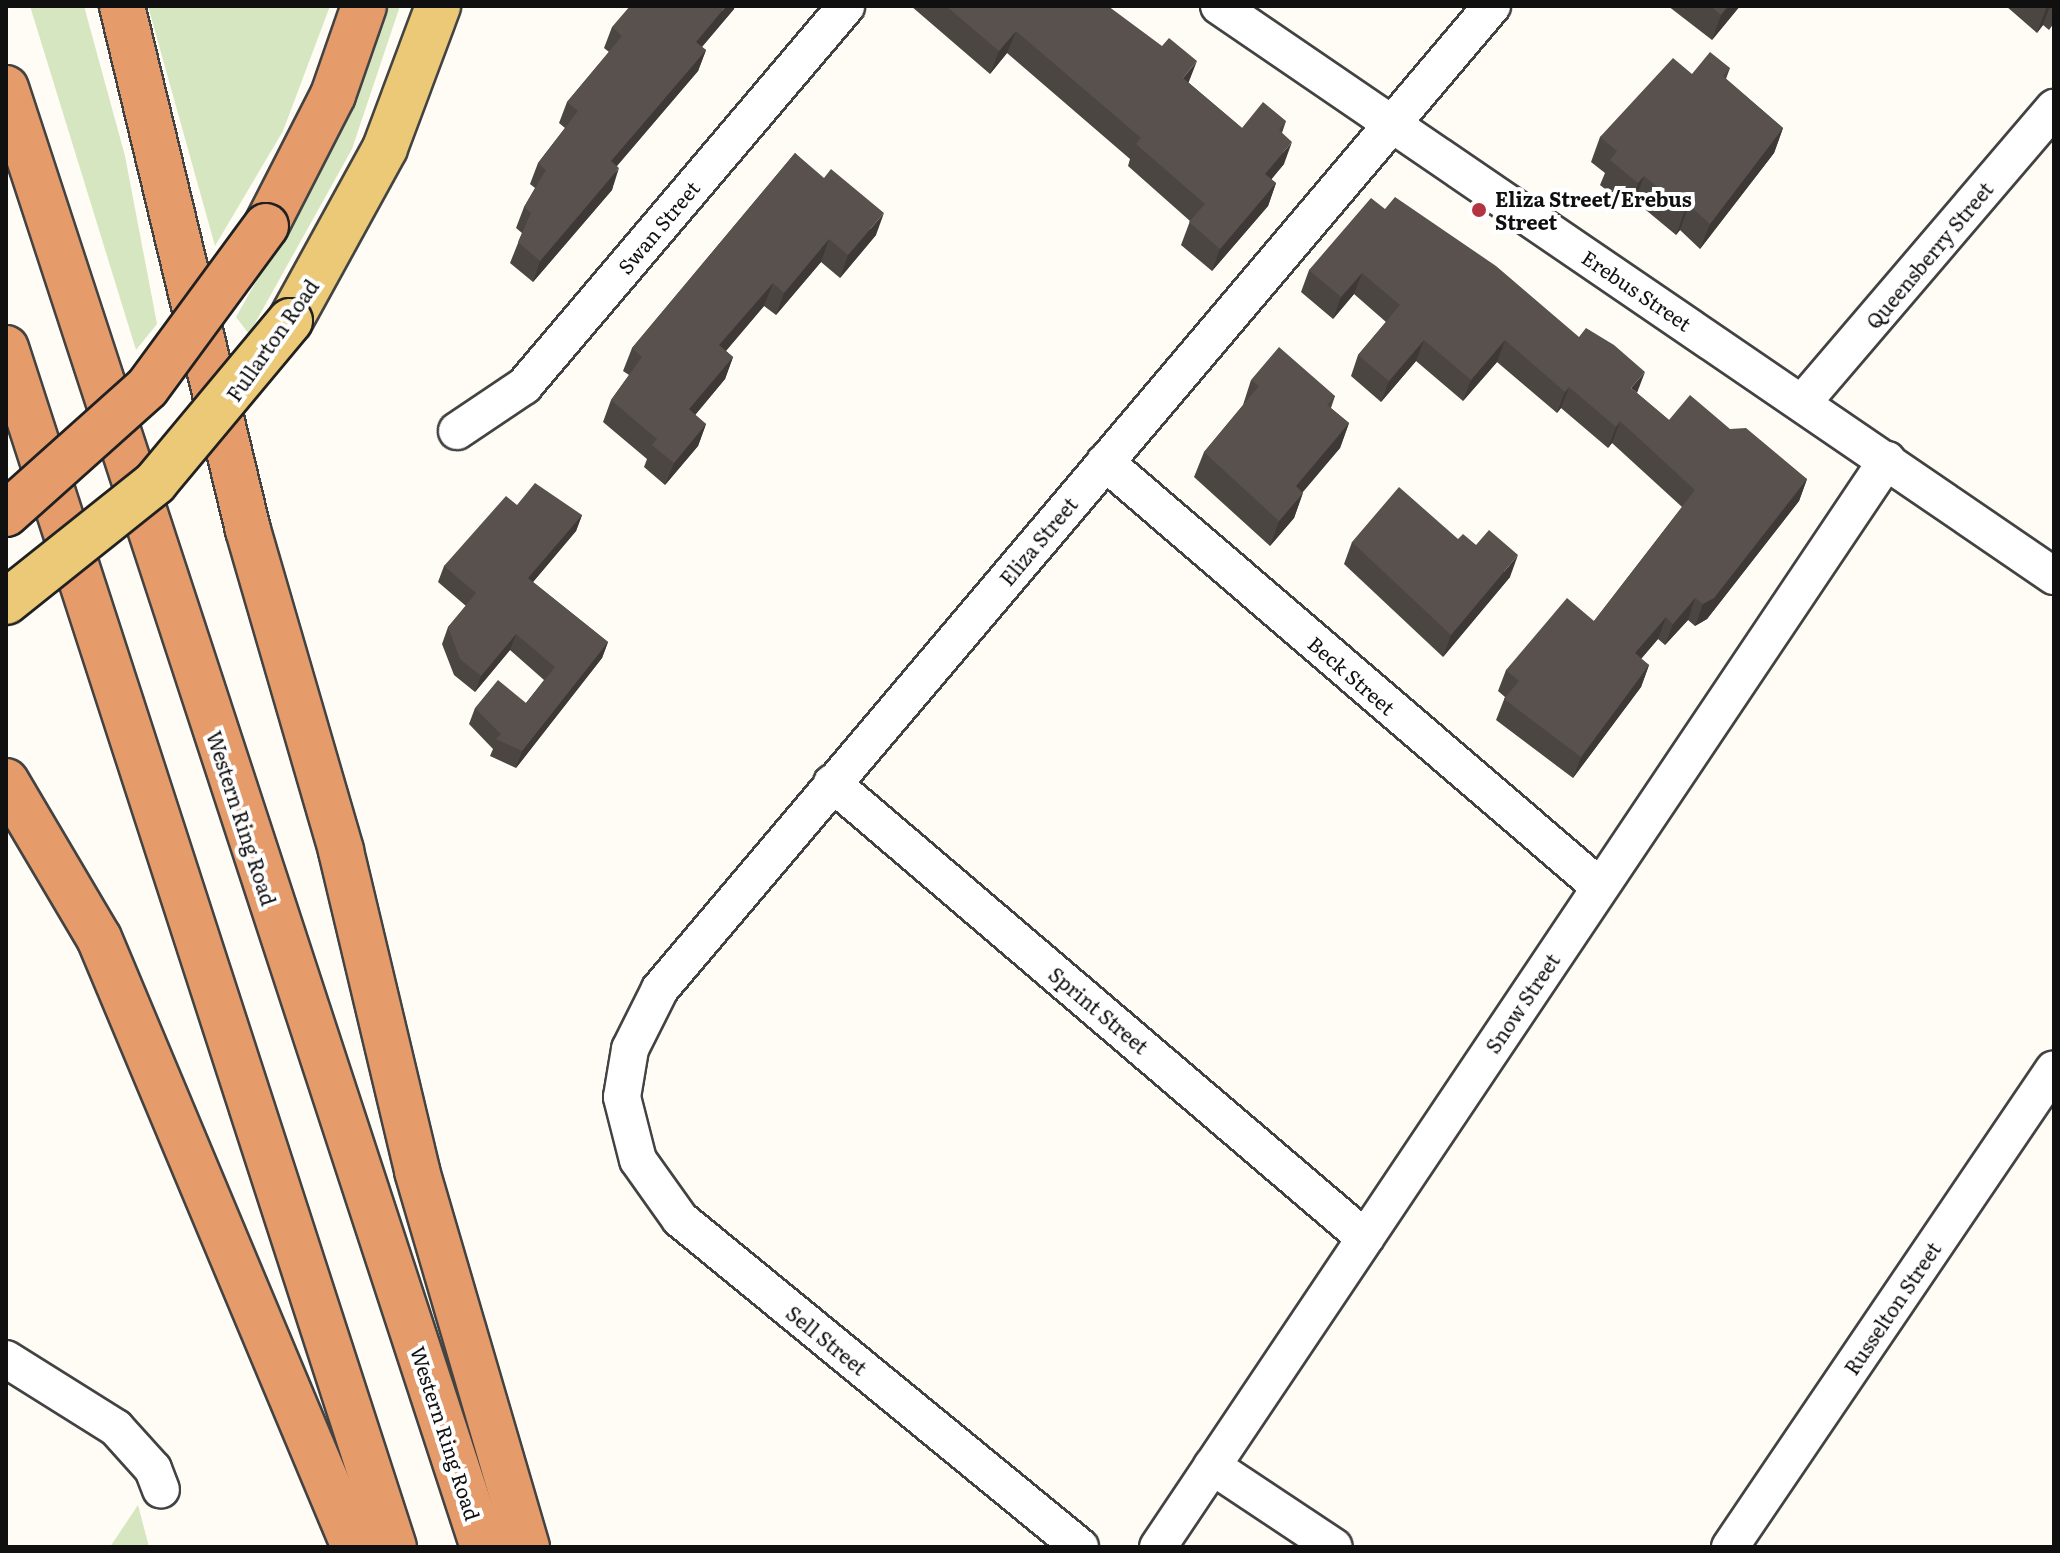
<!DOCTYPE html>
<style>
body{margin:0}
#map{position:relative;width:2060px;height:1553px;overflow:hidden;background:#fefcf5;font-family:Literata,serif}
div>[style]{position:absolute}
.green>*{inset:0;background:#d6e6c0}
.roads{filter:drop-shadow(2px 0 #434343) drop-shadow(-2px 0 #434343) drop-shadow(0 2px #434343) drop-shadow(0 -2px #434343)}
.minor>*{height:36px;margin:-18px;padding:0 18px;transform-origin:18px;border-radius:18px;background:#fff}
.major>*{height:44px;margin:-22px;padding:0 22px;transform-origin:22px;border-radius:22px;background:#ebc977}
.highway>*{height:44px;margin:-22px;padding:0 22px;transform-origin:22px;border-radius:22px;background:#e69c6a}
.bridges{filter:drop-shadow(2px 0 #212121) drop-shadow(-2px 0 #212121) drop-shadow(0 2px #212121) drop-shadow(0 -2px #212121)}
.major-bridge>*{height:44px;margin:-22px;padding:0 22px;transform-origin:22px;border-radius:22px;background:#ebc977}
.highway-bridge>*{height:44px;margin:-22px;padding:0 22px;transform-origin:22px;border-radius:22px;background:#e69c6a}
.wall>*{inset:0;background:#4c4643}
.shaded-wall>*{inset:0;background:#3e3937}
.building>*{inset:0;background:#58514e}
.dots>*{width:22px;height:22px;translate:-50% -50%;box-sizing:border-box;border:4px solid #fff;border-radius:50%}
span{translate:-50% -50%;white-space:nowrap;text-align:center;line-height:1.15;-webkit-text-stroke:8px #fff;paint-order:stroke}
.poi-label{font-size:20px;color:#101010;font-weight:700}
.left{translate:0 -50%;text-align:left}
.street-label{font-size:20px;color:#101010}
.frame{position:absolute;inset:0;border:8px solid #101010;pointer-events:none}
</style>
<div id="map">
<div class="green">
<div style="clip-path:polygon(30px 6px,84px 6px,125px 156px,157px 324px,136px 350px)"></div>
<div style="clip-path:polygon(148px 6px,330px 6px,283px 131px,215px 246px)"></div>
<div style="clip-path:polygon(388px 6px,400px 6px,352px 149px,249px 334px,236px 317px,342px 130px)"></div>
<div style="clip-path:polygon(138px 1505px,149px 1547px,110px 1547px)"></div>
</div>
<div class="roads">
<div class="minor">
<div style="left:1219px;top:6px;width:1011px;rotate:34.32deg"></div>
<div style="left:1803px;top:402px;width:387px;rotate:-49.5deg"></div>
<div style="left:457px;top:431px;width:81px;rotate:-33.9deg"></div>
<div style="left:524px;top:386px;width:498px;rotate:-49.7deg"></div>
<div style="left:1105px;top:462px;width:652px;rotate:40.65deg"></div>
<div style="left:832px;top:783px;width:701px;rotate:40.49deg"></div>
<div style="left:6px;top:1359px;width:130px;rotate:32.1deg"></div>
<div style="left:116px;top:1428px;width:55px;rotate:47.9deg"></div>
<div style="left:153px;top:1469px;width:22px;rotate:69deg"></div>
<div style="left:1212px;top:1466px;width:146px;rotate:33.6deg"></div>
<div style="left:1080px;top:1547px;width:517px;rotate:-140.65deg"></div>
<div style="left:680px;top:1219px;width:72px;rotate:-125.4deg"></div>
<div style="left:638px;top:1160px;width:65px;rotate:-104.3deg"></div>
<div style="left:622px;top:1097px;width:49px;rotate:-80.5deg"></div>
<div style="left:630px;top:1049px;width:67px;rotate:-63.4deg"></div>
<div style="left:660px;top:989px;width:1288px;rotate:-49.76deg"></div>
<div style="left:1158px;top:1547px;width:1309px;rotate:-56.15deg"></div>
<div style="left:1730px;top:1547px;width:577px;rotate:-55.87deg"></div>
</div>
<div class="major">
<div style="left:290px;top:321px;width:197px;rotate:-61.2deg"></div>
<div style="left:385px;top:148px;width:152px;rotate:-69.5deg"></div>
</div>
<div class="highway">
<div style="left:122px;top:6px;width:539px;rotate:76.48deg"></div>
<div style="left:248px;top:530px;width:334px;rotate:73.8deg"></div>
<div style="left:341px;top:851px;width:329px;rotate:76.6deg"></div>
<div style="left:417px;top:1171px;width:392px;rotate:73.7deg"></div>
<div style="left:6px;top:88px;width:1535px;rotate:71.9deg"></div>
<div style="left:266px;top:226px;width:147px;rotate:-62.9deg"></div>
<div style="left:333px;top:95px;width:94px;rotate:-70.8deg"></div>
<div style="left:6px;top:348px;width:1260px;rotate:72.07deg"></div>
<div style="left:6px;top:781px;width:182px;rotate:59.4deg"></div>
<div style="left:99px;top:938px;width:660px;rotate:67.28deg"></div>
</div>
</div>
<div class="bridges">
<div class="major-bridge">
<div style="left:6px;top:602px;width:191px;rotate:-38.6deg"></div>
<div style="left:155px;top:483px;width:211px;rotate:-50.2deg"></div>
</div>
<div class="highway-bridge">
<div style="left:6px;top:514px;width:189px;rotate:-41.8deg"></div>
<div style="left:147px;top:388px;width:201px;rotate:-53.7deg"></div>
</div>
</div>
<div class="wall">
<div style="clip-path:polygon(911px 6px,1108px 6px,1189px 83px,1242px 128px,1286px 121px,1282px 133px,1284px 164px,1271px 179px,1276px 183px,1268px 206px,1212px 271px,1181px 245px,1190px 221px,1128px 166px,1130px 159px,1007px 53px,990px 74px)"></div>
<div style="clip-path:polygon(1668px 6px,1740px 6px,1712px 40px)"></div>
<div style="clip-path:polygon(2006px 6px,2054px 6px,2054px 23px,2049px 30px,2043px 25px,2037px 33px)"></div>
<div style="clip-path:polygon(734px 9px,702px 47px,706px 50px,698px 71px,617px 166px,612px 190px,533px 282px,510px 263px,522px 233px,516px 228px,524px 207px,535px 188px,530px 184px,538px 163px,565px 128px,559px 123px,567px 102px,609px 52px,604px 48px,612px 27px)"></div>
<div style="clip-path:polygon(1730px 68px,1726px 79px,1783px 128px,1774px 153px,1700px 249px,1680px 230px,1676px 235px,1635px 201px,1629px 208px,1600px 185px,1605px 173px,1591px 162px,1600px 137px,1692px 74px)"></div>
<div style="clip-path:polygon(795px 153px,876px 235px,840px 278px,821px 262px,776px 315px,764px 306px,726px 351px,733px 357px,725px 379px,695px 415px,706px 424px,698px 446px,665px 485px,644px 467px,647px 459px,603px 422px,611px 400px,629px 375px,623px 371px,632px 348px)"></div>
<div style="clip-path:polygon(1385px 209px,1637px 393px,1669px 420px,1730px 429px,1807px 479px,1799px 501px,1707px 619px,1695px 626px,1688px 620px,1665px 645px,1658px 639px,1641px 659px,1649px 665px,1641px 687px,1573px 778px,1496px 720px,1505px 697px,1498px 691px,1506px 670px,1594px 621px,1682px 507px,1612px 443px,1608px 448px,1561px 408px,1557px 413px,1497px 362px,1463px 401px,1416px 361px,1381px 402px,1351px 376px,1358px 355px,1386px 322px,1354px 294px,1333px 319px,1301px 292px,1309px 270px)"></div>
<div style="clip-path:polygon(1251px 380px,1335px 396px,1331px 408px,1349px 423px,1340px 448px,1303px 492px,1294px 518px,1270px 546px,1194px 477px,1204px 452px,1243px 405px)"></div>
<div style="clip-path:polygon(517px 505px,582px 515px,576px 531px,533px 582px,608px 642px,602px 658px,516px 768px,490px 756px,493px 749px,469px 724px,475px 708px,526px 703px,544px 680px,510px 650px,475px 692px,454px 675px,442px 644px,448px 627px,466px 606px,438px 582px,444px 566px)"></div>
<div style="clip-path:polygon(1458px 539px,1476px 545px,1510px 577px,1443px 657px,1344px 564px,1352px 542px)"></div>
</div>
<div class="shaded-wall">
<div style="clip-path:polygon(726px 6px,735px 6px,734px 9px,688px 63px,696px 42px)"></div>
<div style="clip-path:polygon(1728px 6px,1740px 6px,1712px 40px,1721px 15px)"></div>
<div style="clip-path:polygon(2047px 6px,2050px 6px,2043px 25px,2037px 33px)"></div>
<div style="clip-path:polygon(1016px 31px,1007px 53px,990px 74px,999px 51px)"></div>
<div style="clip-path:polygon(706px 50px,698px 71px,603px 182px,611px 161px)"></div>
<div style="clip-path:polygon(1197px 61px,1188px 84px,1183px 78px)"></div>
<div style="clip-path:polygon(1783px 128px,1774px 153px,1700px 249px,1710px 224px)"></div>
<div style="clip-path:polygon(1292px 142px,1284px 164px,1257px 197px,1265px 174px)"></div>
<div style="clip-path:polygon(619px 168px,612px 190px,533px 282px,540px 261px)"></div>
<div style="clip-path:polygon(1644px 176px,1635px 201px,1629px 208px,1638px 183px)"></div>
<div style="clip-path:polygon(1276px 183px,1268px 206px,1212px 271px,1220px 249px)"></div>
<div style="clip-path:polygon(1689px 205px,1680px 230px,1676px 235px,1685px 210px)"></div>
<div style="clip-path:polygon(884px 213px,876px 235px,840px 278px,848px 255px)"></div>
<div style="clip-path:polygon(829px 239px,821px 262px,776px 315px,784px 293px)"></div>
<div style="clip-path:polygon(1362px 273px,1354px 294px,1333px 319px,1341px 297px)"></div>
<div style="clip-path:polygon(773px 283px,764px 306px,711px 368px,719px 345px)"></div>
<div style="clip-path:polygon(1424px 340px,1416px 361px,1381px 402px,1389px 381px)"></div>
<div style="clip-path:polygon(1505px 340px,1497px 362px,1463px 401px,1471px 380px)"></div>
<div style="clip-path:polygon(733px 357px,725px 379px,681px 432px,689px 409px)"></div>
<div style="clip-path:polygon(1645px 372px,1637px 393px,1631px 388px)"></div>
<div style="clip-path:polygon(1569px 387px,1561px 408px,1557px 413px,1565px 392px)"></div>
<div style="clip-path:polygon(1620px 421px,1612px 443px,1608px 448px,1616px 427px)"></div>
<div style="clip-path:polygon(1349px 423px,1340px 448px,1286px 511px,1296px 486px)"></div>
<div style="clip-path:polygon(706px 424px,698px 446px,665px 485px,674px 463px)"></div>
<div style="clip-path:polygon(1807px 479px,1799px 501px,1707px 619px,1695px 626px,1703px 604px)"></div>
<div style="clip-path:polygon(1303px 493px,1294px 518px,1270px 546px,1279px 521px)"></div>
<div style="clip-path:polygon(582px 515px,576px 531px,522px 595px,528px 578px)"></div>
<div style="clip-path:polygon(1518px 555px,1510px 577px,1443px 657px,1451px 635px)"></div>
<div style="clip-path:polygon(1695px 598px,1688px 620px,1665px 645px,1673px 624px)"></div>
<div style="clip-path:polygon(1666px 617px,1658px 639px,1627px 675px,1635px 653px)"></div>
<div style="clip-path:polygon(516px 634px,510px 650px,475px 692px,481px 676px)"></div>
<div style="clip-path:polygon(608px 642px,602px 658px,516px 768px,522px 751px)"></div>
<div style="clip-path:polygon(1649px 665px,1641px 687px,1573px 778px,1581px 757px)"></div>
</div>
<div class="building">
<div style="clip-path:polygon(630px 6px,726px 6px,696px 42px,706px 50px,611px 161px,619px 168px,540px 261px,518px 242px,531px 213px,524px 207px,546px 170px,538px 163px,578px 111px,567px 102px,622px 36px,612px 27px)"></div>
<div style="clip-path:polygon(946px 6px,1108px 6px,1162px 46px,1169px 38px,1197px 61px,1183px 78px,1242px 128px,1263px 102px,1286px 121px,1279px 130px,1292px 142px,1265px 174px,1276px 183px,1220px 249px,1189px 222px,1205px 204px,1136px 144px,1141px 138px,1016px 31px,999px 51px)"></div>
<div style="clip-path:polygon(1710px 6px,1728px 6px,1721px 15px)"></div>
<div style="clip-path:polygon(1710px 52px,1730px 68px,1723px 76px,1783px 128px,1710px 224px,1689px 205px,1685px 210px,1644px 176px,1638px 183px,1610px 160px,1617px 151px,1600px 137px,1673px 58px,1692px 74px)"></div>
<div style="clip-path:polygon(795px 153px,824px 178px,831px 169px,884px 213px,848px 255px,829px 239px,784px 293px,773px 283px,719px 345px,733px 357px,689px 409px,706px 424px,674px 463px,652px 445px,657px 439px,611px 400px,642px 357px,632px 348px)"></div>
<div style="clip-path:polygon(1395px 197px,1496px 266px,1579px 337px,1586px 328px,1614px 345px,1645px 372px,1631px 388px,1669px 420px,1690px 395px,1730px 429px,1746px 428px,1807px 479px,1714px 598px,1703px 604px,1695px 598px,1673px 624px,1666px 617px,1635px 653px,1649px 665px,1581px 757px,1504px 699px,1519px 681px,1506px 670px,1567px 598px,1594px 621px,1695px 490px,1620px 421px,1616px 427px,1569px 387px,1565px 392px,1505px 340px,1471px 380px,1424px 340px,1389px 381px,1358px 355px,1400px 305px,1362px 273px,1341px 297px,1309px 270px,1371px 198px,1385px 209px)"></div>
<div style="clip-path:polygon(1279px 347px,1335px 396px,1327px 405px,1349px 423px,1296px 486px,1303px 493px,1279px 521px,1204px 452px,1259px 386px,1251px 380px)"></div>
<div style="clip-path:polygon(535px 483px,582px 515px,528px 578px,608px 642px,522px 751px,496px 739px,501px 734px,475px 708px,498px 680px,526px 703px,555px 667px,516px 634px,481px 676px,460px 659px,448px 627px,476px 593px,444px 566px,506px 496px,517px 505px)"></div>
<div style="clip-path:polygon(1399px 487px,1458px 539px,1463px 534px,1476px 545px,1489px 530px,1518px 555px,1451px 635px,1352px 542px)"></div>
</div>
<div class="dots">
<div style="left:1479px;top:210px;background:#b43542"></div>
</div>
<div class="poi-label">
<span class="left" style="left:1495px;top:210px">Eliza Street/Erebus<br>Street</span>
</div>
<div class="street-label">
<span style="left:658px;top:227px;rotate:-50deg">Swan Street</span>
<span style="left:1929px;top:255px;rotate:-50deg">Queensberry Street</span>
<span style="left:1637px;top:290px;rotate:34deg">Erebus Street</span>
<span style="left:272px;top:340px;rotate:-55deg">Fullarton Road</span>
<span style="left:1038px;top:541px;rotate:-50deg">Eliza Street</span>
<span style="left:1352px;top:675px;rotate:41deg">Beck Street</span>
<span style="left:242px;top:818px;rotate:72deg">Western Ring Road</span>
<span style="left:1522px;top:1003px;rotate:-56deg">Snow Street</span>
<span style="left:1099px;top:1010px;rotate:40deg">Sprint Street</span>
<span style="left:1892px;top:1308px;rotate:-56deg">Russelton Street</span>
<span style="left:827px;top:1340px;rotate:39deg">Sell Street</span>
<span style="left:446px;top:1433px;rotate:72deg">Western Ring Road</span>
</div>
<div class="frame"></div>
</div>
